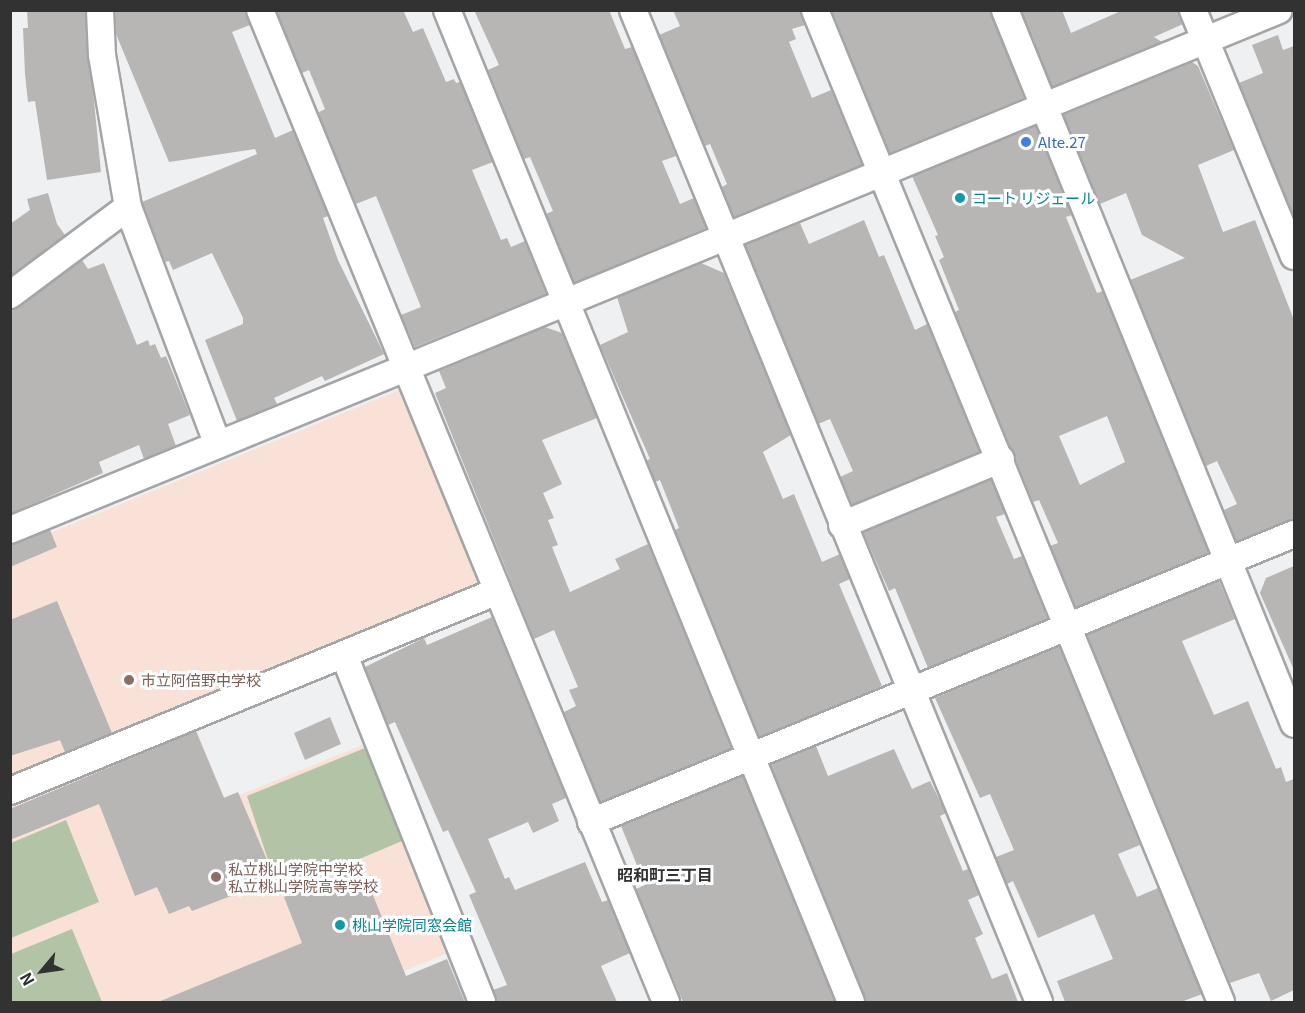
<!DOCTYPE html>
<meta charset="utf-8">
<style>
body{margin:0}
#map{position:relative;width:1305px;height:1013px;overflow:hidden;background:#eff0f2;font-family:Georgia,"Noto Sans JP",serif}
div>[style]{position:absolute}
.education>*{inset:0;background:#f9e1d7}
.green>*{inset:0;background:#b3c3a5}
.building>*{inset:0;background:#b8b5b5}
.roads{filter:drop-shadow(2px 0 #a4a5a7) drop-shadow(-2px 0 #a4a5a7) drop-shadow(0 2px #a4a5a7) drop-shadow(0 -2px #a4a5a7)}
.minor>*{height:26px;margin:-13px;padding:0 13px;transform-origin:13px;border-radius:13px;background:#fff}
.dots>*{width:16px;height:16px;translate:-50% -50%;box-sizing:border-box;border:3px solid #fdfeff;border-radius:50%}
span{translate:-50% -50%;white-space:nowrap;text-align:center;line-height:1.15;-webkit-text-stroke:6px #fdfeff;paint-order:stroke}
.shop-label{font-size:15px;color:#366cbe}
.left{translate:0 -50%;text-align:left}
.culture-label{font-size:15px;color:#0d838f}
.education-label{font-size:15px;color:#785e54}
.neighbourhood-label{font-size:16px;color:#323233;font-weight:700}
.frame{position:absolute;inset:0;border:12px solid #323233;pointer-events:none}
.north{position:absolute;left:12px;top:941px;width:60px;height:60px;-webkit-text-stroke:4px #fdfeff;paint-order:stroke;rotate:241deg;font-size:16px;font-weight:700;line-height:24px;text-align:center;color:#323233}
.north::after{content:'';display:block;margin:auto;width:21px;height:27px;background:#323233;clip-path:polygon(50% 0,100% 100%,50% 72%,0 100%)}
</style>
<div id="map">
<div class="education">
<div style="clip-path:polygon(404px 388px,485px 581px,11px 778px,11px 549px)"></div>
<div style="clip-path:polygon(195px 727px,224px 797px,238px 792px,240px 795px,367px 743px,453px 951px,327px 1002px,11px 1002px,11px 803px)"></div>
</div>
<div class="green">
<div style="clip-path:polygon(365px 748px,402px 841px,279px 893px,247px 796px)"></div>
<div style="clip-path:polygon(66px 820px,99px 902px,11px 938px,11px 843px)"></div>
<div style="clip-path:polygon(72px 929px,102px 1002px,11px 1002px,11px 954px)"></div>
</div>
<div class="building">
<div style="clip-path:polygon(27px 10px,85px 10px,101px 172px,47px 180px,35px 101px,28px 102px,25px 74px,23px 28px,28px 28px)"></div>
<div style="clip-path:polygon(115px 10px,245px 10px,250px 25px,232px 32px,275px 138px,293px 130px,328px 216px,323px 218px,338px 260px,384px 354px,325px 381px,322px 376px,274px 398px,277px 404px,237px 421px,205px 340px,243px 324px,243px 318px,212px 253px,173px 270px,169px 261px,165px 262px,142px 202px,257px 154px,255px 149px,169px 162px,116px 34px)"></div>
<div style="clip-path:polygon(276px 10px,403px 10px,413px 32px,423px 28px,446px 82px,454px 79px,456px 83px,460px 82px,493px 162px,472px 170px,501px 240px,507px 238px,511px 247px,525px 241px,546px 294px,415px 347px,401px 315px,421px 307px,376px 196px,356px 204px,320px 118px,319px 112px,325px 109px,309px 70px,302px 73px)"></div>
<div style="clip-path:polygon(474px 10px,609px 10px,625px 49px,632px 47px,676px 156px,662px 161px,680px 204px,694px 198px,706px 228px,574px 283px,546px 214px,553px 211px,530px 157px,524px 159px,488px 70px,499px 65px)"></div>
<div style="clip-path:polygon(673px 10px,800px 10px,805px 25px,792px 29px,796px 39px,789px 42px,812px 98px,831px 90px,862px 165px,734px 217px,722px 187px,727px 184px,710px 144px,705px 146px,659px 35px,680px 26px)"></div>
<div style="clip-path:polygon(831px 10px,990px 10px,1024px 98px,890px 153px)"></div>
<div style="clip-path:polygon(1021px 10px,1062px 10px,1071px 33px,1123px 10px,1178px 10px,1183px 24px,1154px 37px,1162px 42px,1052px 87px)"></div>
<div style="clip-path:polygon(1278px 35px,1283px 50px,1294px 46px,1294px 218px,1239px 83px,1263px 73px,1252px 45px)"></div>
<div style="clip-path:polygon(1192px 62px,1198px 66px,1234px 150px,1198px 165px,1223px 232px,1255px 220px,1294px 320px,1294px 519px,1236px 541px,1224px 510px,1237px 504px,1217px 461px,1206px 466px,1130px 280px,1185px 258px,1142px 235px,1126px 193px,1100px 204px,1063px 115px)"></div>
<div style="clip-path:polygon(evenodd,1036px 126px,1072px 215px,1066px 217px,1097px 293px,1103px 291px,1209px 553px,1076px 607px,1050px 546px,1058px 543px,1039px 500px,1033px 502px,955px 312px,959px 310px,939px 260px,944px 257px,935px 236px,938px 235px,912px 176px,1036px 126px,1107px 416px,1125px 462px,1080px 485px,1059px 436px,1107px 416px)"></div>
<div style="clip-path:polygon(48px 193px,57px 224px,65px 235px,10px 276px,10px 224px,30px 210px,27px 199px)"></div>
<div style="clip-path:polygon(864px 220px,879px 257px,884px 255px,915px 330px,927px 324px,980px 452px,852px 505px,840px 477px,853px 471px,830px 419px,818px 424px,745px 245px,800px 223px,809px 244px)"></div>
<div style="clip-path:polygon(82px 260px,88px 269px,104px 263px,137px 345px,148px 340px,150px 346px,155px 344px,161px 358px,166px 356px,190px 415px,168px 424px,176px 446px,144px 459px,139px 445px,99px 462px,103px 473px,10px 514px,10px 310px)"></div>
<div style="clip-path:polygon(701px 263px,724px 273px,791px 435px,763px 452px,783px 499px,794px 494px,822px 562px,840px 554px,850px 579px,839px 584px,882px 686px,759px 737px,675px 530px,679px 528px,660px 480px,655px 482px,647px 460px,650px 459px,600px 345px,628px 332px,617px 297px)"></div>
<div style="clip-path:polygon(545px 327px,562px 333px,597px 418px,542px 440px,562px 484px,543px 493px,554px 518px,548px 520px,558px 545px,552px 547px,570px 592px,620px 569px,615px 559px,648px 544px,731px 748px,600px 802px,564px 712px,576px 706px,569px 690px,578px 687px,554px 630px,534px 639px,435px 393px,446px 388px,439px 371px)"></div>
<div style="clip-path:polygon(991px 479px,1005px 514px,996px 517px,1014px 559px,1022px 556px,1048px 619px,928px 668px,895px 588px,889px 591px,863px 532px)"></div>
<div style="clip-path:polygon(50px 530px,57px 547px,10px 567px,10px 545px)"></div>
<div style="clip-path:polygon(1294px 566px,1294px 670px,1260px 593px,1266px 578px)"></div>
<div style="clip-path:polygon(1219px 581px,1235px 619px,1182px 641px,1214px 715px,1248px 701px,1276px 769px,1281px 767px,1286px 782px,1294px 779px,1294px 990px,1271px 1001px,1259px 973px,1230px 983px,1087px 635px)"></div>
<div style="clip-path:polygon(57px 601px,112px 733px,65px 752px,60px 740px,10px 756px,10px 620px)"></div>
<div style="clip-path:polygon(492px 617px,566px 798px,552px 804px,559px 821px,533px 833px,528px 822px,488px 839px,505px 879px,509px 877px,515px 890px,585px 862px,602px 902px,608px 900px,630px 953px,601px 966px,617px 1002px,497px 1002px,493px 990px,507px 985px,469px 895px,476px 892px,448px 830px,443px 832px,395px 722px,388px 725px,365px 667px,424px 638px,427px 645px)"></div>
<div style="clip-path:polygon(1059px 646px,1140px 845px,1118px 854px,1137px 897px,1158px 888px,1202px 994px,1181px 1002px,1065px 1002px,1057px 981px,1113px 959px,1094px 914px,1038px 938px,1013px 881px,1007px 884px,996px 857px,1014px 850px,990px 794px,980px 798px,935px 698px)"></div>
<div style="clip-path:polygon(330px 717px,341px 744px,305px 760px,294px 733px)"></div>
<div style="clip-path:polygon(196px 731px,224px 798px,238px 792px,275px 879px,192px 911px,189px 906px,169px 914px,157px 887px,135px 896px,99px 804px,10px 840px,10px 809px)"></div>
<div style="clip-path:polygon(816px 746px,828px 776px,894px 749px,912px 789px,930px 781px,946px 813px,940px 816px,963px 871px,968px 869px,979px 895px,968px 900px,983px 934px,975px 938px,992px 979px,1007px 973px,1018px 1002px,866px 1002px,771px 765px)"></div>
<div style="clip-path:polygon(743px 776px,835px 1002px,683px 1002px,636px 889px,645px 885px,621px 826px)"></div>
<div style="clip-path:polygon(361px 866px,406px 976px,447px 959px,465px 1002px,158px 1002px,302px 943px,284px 897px)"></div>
</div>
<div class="roads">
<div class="minor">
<div style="left:100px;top:10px;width:45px;rotate:87.5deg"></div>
<div style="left:102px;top:55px;width:154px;rotate:80.3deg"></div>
<div style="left:128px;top:207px;width:254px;rotate:69.3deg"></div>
<div style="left:260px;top:10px;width:1072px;rotate:67.74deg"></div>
<div style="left:447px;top:10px;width:1071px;rotate:67.84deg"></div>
<div style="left:633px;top:10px;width:1072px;rotate:67.74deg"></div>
<div style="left:815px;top:10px;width:1072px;rotate:67.74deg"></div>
<div style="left:1005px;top:10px;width:770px;rotate:67.96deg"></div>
<div style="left:1193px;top:10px;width:266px;rotate:67.7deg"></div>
<div style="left:10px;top:295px;width:147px;rotate:-36.7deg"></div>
<div style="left:842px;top:525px;width:172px;rotate:-22.5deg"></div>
<div style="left:10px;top:530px;width:1371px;rotate:-22.28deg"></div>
<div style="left:344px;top:655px;width:373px;rotate:68.3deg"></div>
<div style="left:10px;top:791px;width:527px;rotate:-22.29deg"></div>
<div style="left:591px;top:822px;width:760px;rotate:-22.28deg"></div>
</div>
</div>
<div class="dots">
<div style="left:1026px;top:142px;background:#3f7fe0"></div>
<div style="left:960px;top:198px;background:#0f9aa8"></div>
<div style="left:129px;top:680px;background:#8d6e63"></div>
<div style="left:216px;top:877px;background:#8d6e63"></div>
<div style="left:340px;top:925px;background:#0f9aa8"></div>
</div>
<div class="shop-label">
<span class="left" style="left:1038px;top:142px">Alte.27</span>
</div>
<div class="culture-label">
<span class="left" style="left:972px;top:198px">コート リジェール</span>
<span class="left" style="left:352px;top:925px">桃山学院同窓会館</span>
</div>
<div class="education-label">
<span class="left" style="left:141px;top:680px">市立阿倍野中学校</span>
<span class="left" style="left:228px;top:877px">私立桃山学院中学校<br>私立桃山学院高等学校</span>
</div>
<div class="neighbourhood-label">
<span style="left:665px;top:874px">昭和町三丁目</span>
</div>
<div class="frame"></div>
<div class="north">N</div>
</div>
